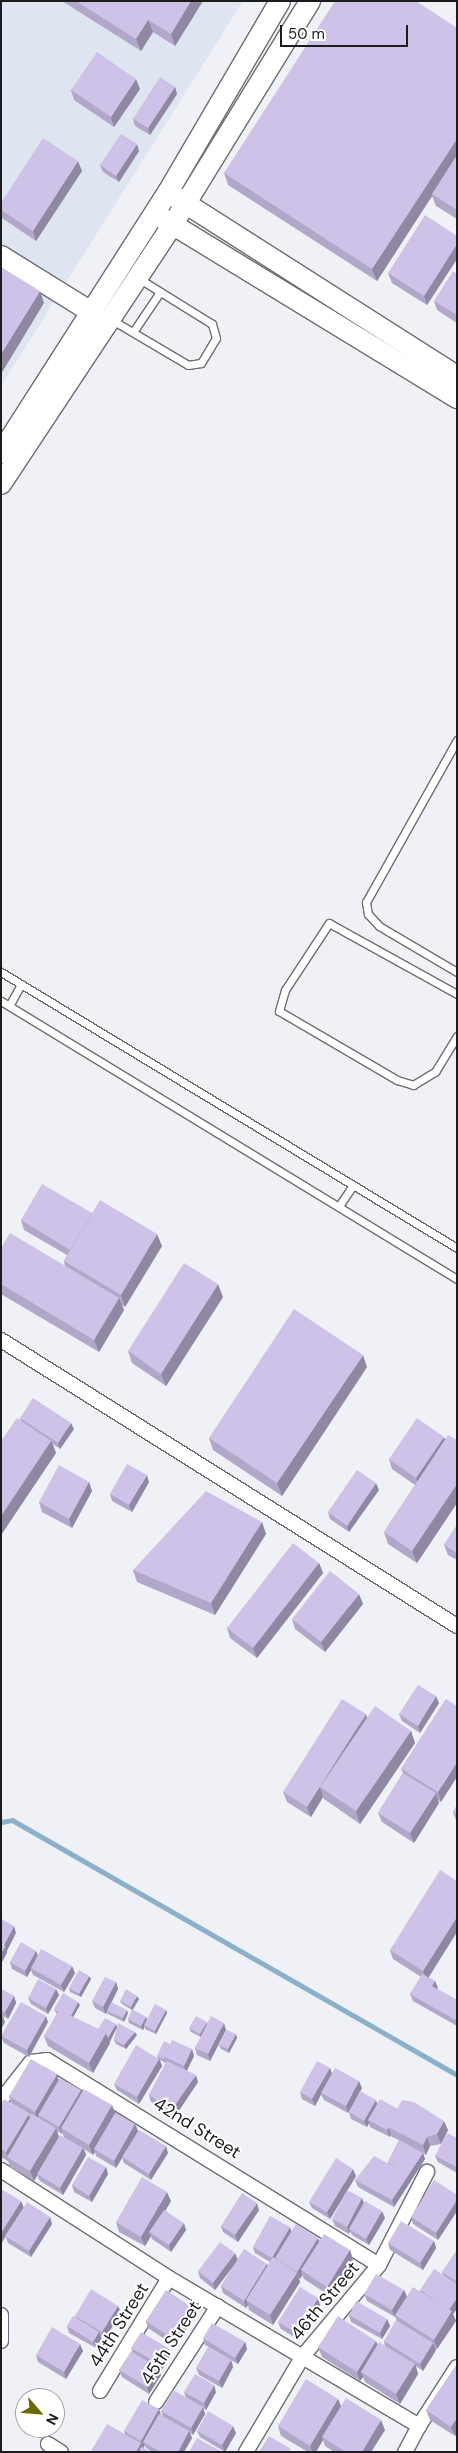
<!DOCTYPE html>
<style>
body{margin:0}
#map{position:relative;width:458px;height:2453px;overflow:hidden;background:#eff1f7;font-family:"DM Sans",sans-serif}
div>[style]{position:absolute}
.built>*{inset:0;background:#dfe4f1}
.stream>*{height:5px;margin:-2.5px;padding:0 2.5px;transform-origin:2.5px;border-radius:2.5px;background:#8bb0c9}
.roads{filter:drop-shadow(1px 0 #6c6e73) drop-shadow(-1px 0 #6c6e73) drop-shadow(0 1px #6c6e73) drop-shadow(0 -1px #6c6e73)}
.lane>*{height:7px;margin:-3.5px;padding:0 3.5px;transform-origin:3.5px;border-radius:3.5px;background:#fff}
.street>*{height:14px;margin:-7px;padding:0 7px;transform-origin:7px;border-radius:7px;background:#fff}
.secondary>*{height:20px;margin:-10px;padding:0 10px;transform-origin:10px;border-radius:10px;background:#fff}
.wall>*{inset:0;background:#b1a7c8}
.shaded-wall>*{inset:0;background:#9088a2}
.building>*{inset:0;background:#cec2e8}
span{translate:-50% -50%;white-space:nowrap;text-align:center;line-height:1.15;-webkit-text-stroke:4px #fff;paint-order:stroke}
.street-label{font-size:18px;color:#1b1c1e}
.frame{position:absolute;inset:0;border:2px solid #1b1c1e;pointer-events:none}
.north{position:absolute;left:15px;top:2388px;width:50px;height:50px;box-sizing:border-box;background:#fff;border:1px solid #a4a4a5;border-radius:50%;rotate:117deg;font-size:14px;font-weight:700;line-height:20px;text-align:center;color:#1b1c1e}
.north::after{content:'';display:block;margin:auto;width:18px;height:22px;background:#6a6906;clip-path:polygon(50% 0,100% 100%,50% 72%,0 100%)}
.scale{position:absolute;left:280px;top:25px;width:128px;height:22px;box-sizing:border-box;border:2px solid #1b1c1e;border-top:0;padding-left:6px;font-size:15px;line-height:18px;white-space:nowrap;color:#1b1c1e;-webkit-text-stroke:4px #fff;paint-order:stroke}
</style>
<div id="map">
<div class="built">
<div style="clip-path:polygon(1px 1px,243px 1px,1px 386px)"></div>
</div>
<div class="stream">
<div style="left:1px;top:1822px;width:11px;rotate:-10deg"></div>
<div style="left:12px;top:1820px;width:513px;rotate:29.81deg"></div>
</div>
<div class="roads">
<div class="lane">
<div style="left:112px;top:320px;width:88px;rotate:30.6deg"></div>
<div style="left:188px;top:365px;width:13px;rotate:-9deg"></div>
<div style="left:201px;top:363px;width:29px;rotate:-59deg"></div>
<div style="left:216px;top:338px;width:15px;rotate:-106deg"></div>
<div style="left:212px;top:324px;width:87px;rotate:-148.1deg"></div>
<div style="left:133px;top:332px;width:48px;rotate:-56deg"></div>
<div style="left:457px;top:740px;width:186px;rotate:119.3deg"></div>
<div style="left:366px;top:902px;width:12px;rotate:81deg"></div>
<div style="left:368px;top:914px;width:16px;rotate:47deg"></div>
<div style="left:379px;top:926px;width:91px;rotate:30.5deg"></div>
<div style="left:1px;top:972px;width:533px;rotate:31.18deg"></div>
<div style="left:457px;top:994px;width:146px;rotate:-151deg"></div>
<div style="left:329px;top:923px;width:80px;rotate:123.3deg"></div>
<div style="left:285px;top:990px;width:22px;rotate:106deg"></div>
<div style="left:279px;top:1011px;width:137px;rotate:30.3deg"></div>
<div style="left:397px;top:1080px;width:17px;rotate:17deg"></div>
<div style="left:413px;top:1085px;width:26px;rotate:-31deg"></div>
<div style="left:435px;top:1072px;width:42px;rotate:-58.6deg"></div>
<div style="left:1px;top:1001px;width:534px;rotate:31.37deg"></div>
<div style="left:9px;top:1006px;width:25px;rotate:-61deg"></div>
<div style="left:339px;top:1206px;width:25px;rotate:-56deg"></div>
</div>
<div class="street">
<div style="left:1px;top:1340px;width:538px;rotate:32.1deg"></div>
<div style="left:1px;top:2100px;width:48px;rotate:-51.7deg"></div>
<div style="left:31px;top:2062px;width:16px;rotate:-7deg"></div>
<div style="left:47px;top:2060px;width:390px;rotate:31.7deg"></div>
<div style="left:1px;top:2170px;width:200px;rotate:32.7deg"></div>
<div style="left:169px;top:2278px;width:291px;rotate:30.6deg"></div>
<div style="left:419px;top:2426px;width:30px;rotate:118deg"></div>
<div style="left:1px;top:2315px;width:26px;rotate:90deg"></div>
<div style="left:100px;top:2391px;width:132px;rotate:-58.6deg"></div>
<div style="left:156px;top:2402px;width:114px;rotate:-57.1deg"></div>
<div style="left:419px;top:2426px;width:70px;rotate:-57.2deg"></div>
<div style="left:48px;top:2444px;width:15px;rotate:32deg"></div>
<div style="left:246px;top:2452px;width:112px;rotate:-59.3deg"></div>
<div style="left:303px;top:2356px;width:119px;rotate:-50.1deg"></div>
<div style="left:379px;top:2265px;width:105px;rotate:-62.7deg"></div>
</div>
<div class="secondary">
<div style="left:174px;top:196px;width:335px;rotate:32.5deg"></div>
<div style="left:162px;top:218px;width:346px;rotate:31.4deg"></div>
<div style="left:1px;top:256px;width:108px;rotate:31.8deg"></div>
<div style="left:1px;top:453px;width:310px;rotate:-57.4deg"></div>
<div style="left:168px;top:192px;width:221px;rotate:-59.6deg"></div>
<div style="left:1px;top:484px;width:312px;rotate:-56.5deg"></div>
<div style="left:173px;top:224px;width:262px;rotate:-58.4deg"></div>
</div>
</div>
<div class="wall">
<div style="clip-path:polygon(62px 1px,203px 1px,175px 46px,153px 32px,141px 51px)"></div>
<div style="clip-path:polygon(457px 28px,457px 219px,436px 206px,432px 196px,377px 281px,228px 185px,224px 173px)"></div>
<div style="clip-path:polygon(175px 87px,177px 94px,150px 135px,135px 126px,133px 119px)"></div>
<div style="clip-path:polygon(140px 89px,114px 127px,74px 100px,71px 90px)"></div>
<div style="clip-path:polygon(139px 151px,119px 182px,103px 172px,100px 165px)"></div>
<div style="clip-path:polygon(82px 171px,36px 241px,2px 218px,1px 203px)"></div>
<div style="clip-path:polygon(457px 236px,457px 259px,427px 305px,392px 283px,388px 273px)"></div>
<div style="clip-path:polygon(457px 274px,457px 323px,437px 310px,434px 301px)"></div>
<div style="clip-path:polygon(92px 1213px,162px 1246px,125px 1307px,122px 1305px,124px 1310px,99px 1352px,1px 1294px,1px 1248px,65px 1266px,64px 1261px,67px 1255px,24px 1230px,21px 1220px)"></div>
<div style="clip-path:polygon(223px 1297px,166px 1386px,132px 1363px,128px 1351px)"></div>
<div style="clip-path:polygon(367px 1367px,282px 1496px,213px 1450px,209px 1438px)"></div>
<div style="clip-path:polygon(20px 1418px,74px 1429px,60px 1449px,53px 1444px,56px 1453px,1px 1535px,1px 1441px,21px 1421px)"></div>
<div style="clip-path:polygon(445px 1439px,457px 1440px,457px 1503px,417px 1563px,388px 1544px,384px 1532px,415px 1485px,392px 1469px,389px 1459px)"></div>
<div style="clip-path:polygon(89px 1482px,92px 1491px,72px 1528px,42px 1512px,39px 1502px)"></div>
<div style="clip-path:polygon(149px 1482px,132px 1512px,112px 1501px,110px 1494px)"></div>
<div style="clip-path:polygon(379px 1490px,349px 1532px,330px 1519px,328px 1512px)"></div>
<div style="clip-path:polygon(262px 1522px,266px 1534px,215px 1615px,137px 1582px,133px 1570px)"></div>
<div style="clip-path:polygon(457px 1525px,457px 1560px,448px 1555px,444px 1545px)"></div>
<div style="clip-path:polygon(319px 1563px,323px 1573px,257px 1658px,230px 1638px,227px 1628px)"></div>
<div style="clip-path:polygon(363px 1604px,325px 1652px,295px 1629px,292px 1619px)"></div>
<div style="clip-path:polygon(446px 1699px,441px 1802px,438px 1800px,439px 1803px,414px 1843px,382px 1822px,378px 1813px,403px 1773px,401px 1769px)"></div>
<div style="clip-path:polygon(439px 1703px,420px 1733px,402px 1721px,399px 1714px)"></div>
<div style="clip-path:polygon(367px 1718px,411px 1731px,415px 1743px,360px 1824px,324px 1799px,323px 1797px,311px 1817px,287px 1802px,283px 1792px)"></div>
<div style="clip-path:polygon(457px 1805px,457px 1823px,453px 1812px)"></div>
<div style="clip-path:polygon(457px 1881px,457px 1932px,428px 1977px,435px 1981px,437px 1989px,457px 2000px,457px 2026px,413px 2001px,410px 1994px,421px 1977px,393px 1959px,390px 1950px)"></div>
<div style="clip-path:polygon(36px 1951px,38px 1956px,75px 1973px,64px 1992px,33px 1975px,31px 1970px,27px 1977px,12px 1969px,10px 1962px)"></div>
<div style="clip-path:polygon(91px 1979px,81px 1997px,70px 1992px,69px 1988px)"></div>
<div style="clip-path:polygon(116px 1982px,118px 1989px,111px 2002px,128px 2013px,124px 2022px,108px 2014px,107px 2011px,106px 2014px,95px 2008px,92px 2001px)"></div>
<div style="clip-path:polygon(1px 1989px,14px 1996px,16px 2003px,8px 2019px,3px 2016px,5px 2022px,1px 2029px)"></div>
<div style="clip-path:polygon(56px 1989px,59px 1995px,48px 2014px,31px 2004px,28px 1998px)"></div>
<div style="clip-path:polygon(139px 1999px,133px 2010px,146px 2017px,147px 2019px,166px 2010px,167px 2013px,156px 2034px,145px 2029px,145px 2026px,143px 2030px,129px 2023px,128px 2019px,132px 2010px,122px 2004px,120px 2001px)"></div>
<div style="clip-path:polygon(80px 2005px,73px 2017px,98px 2029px,117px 2027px,137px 2035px,126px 2049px,116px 2044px,114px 2040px,117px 2027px,109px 2041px,110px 2043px,93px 2073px,48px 2046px,44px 2036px,57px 2014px,56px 2013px,54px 2009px)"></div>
<div style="clip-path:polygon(48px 2022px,29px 2057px,4px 2043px,1px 2036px)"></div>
<div style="clip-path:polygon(207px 2024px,226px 2030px,210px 2061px,197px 2055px,195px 2048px,201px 2037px,191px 2032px,189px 2028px)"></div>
<div style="clip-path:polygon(237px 2038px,229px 2053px,221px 2049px,219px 2045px)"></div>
<div style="clip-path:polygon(170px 2044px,192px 2049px,194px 2056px,187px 2071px,198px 2082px,174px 2118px,151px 2102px,149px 2095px,166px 2063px,160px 2060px,162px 2066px,139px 2104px,117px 2090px,114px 2084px,158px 2058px,157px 2056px)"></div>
<div style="clip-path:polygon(330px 2068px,332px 2074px,362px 2088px,360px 2091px,377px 2103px,398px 2109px,448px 2130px,441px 2144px,430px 2146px,426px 2155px,423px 2153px,425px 2159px,394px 2207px,358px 2187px,355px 2180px,388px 2163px,388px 2162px,399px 2140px,392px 2137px,391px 2135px,390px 2137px,370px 2127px,369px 2123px,367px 2127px,351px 2119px,349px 2112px,351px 2107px,348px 2113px,324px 2100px,321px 2094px,315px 2106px,302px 2099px,300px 2092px)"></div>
<div style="clip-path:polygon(evenodd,59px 2080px,82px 2092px,135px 2124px,138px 2131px,168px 2153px,151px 2180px,124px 2163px,122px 2158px,116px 2168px,96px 2156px,95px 2152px,93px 2155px,84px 2149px,86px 2155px,63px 2195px,40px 2181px,37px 2175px,34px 2181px,10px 2167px,8px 2161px,1px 2157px,1px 2103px,30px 2117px,31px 2115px,11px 2103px,9px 2096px,59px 2080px,57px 2131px,62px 2134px,62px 2132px,64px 2137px,59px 2137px,57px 2131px)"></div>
<div style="clip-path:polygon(457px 2138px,457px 2173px,438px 2162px,435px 2156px)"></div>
<div style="clip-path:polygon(106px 2167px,108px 2174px,92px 2202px,74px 2192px,72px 2185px)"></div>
<div style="clip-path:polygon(356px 2176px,330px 2219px,312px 2208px,309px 2202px)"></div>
<div style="clip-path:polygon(457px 2195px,457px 2211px,438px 2240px,413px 2224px,411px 2217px)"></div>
<div style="clip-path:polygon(362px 2198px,364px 2203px,385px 2218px,369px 2245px,352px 2235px,350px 2231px,349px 2234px,335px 2226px,332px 2219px)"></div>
<div style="clip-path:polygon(171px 2201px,165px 2210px,186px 2230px,171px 2252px,152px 2239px,151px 2236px,145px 2246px,119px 2232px,116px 2222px)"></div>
<div style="clip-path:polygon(24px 2207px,52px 2224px,31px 2257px,8px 2243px,6px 2237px)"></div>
<div style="clip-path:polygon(259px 2210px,238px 2242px,223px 2232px,221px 2226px)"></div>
<div style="clip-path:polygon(292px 2232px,350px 2250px,353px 2260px,330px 2296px,304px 2279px,302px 2275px,300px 2279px,299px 2278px,300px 2282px,273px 2325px,249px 2310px,248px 2305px,246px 2308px,223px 2293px,221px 2286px,237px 2261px,215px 2290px,200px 2278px,198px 2271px,238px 2260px,268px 2265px,270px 2262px,255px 2253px,253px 2247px)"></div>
<div style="clip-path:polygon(434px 2241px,436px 2248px,423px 2270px,390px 2250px,388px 2243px)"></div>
<div style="clip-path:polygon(457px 2251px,457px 2309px,453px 2314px,456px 2321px,437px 2349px,435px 2348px,436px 2350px,423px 2371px,416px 2366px,418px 2374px,400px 2404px,365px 2382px,363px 2377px,360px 2381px,322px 2357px,318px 2347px,378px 2345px,385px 2346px,384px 2341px,397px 2321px,395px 2316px,395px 2317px,367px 2301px,364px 2294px,404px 2290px,407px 2297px,420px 2291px,443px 2275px,442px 2272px)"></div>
<div style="clip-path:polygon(320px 2305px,299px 2340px,281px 2329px,278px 2322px)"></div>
<div style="clip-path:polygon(121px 2312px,105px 2339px,101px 2337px,102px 2339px,96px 2348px,69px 2333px,67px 2326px,76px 2318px,75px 2316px)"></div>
<div style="clip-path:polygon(196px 2315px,175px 2346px,148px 2328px,146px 2321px)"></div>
<div style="clip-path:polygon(349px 2315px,387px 2319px,390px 2326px,382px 2339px,351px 2322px)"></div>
<div style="clip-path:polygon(203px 2338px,245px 2342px,247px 2349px,238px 2364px,205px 2345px)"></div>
<div style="clip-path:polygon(131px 2348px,171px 2355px,161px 2371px,159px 2370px,161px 2375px,149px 2394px,122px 2377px,119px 2370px,133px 2352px)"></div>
<div style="clip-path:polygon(83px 2351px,66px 2379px,38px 2362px,36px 2355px)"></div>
<div style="clip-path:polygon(231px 2360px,233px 2367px,222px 2388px,199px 2375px,196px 2368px)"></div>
<div style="clip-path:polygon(457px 2364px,457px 2433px,455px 2436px,430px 2420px,426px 2410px)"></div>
<div style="clip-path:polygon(184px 2392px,216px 2392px,206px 2410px,203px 2408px,205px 2414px,193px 2435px,190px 2433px,192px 2438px,184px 2452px,152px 2452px,146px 2448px,145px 2445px,143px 2448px,150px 2452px,91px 2452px,125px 2434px,124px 2431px,159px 2409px,161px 2415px,163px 2416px,161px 2411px,186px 2398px)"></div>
<div style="clip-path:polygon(338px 2399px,341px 2406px,385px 2430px,371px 2452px,334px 2452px,325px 2446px,323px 2440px,316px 2452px,308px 2452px,281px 2436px,278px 2426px)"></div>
<div style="clip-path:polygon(197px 2431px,236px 2433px,225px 2452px,200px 2437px)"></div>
</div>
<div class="shaded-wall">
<div style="clip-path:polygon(191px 1px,203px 1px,175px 46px,171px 34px)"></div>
<div style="clip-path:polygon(148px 20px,153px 32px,141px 51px,136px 39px)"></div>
<div style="clip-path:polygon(136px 79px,140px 89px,114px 127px,111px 117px)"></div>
<div style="clip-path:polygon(175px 87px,177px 94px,150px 135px,148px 128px)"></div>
<div style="clip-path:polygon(457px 139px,457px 158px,432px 194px,432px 196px,377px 281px,372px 269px)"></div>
<div style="clip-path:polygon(137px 144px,139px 151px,119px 182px,116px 176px)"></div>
<div style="clip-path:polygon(78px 161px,82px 171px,36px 241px,33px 231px)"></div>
<div style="clip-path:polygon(457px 244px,457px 259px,427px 305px,424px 296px)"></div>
<div style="clip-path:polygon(40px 291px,44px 303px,1px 374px,1px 354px)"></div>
<div style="clip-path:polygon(157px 1234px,162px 1246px,125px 1307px,121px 1295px)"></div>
<div style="clip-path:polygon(218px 1284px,223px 1297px,166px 1386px,161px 1374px)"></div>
<div style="clip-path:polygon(119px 1298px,124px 1310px,99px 1352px,94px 1340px)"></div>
<div style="clip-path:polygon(363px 1355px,367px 1367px,282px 1496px,277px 1483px)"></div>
<div style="clip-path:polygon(71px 1423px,74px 1429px,60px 1449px,58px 1443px)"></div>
<div style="clip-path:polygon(444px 1437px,448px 1447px,420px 1488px,416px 1478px)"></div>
<div style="clip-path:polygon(51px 1441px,56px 1453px,1px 1535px,1px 1516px)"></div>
<div style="clip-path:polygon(147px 1475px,149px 1482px,132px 1512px,129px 1505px)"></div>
<div style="clip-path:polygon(89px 1482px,92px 1491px,72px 1528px,69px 1519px)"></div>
<div style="clip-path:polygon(376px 1483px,379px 1490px,349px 1532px,347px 1526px)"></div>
<div style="clip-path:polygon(457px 1484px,457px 1503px,417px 1563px,412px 1551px)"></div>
<div style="clip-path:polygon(262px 1522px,266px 1534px,215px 1615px,211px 1603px)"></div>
<div style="clip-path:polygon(319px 1563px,323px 1573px,257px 1658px,253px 1648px)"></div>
<div style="clip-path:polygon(359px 1594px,363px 1604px,325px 1652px,321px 1642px)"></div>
<div style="clip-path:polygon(436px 1696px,439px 1703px,420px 1733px,418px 1726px)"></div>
<div style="clip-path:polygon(366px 1714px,369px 1724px,320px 1787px,323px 1797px,311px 1817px,307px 1807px)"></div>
<div style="clip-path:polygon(411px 1731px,415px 1743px,360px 1824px,356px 1811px)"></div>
<div style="clip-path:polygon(457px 1762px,457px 1777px,441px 1802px,438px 1792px)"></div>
<div style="clip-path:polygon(436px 1793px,439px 1803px,414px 1843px,410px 1833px)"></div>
<div style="clip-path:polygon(457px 1917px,457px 1932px,427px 1980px,423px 1971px)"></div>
<div style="clip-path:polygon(14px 1926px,16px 1933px,7px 1951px,7px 1953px,1px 1964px,1px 1953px,5px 1947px,4px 1945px)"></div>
<div style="clip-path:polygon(36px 1951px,38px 1957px,31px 1968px,31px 1970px,27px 1977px,25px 1971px)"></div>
<div style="clip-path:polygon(72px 1966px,75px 1973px,64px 1992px,61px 1985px)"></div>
<div style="clip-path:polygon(89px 1976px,91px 1979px,81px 1997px,79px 1994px)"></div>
<div style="clip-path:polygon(435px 1981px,438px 1988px,435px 1993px,432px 1986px)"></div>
<div style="clip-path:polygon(116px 1982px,118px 1989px,106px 2014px,103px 2007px)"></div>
<div style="clip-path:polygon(56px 1989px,59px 1995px,48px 2014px,46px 2008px)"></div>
<div style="clip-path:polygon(14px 1996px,16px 2003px,8px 2019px,5px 2012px)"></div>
<div style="clip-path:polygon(137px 1996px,139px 1999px,132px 2010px,131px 2007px)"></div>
<div style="clip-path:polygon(78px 2002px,80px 2005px,71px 2021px,70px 2018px)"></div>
<div style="clip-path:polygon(127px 2010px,128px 2013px,124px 2022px,123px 2018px)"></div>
<div style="clip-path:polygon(166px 2010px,167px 2013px,156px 2034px,155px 2031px)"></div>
<div style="clip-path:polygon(2px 2015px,5px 2022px,1px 2029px,1px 2017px)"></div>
<div style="clip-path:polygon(46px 2016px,48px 2022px,29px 2057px,27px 2050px)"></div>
<div style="clip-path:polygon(146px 2017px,147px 2020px,143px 2030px,141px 2026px)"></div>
<div style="clip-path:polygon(207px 2022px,208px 2026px,201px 2037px,200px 2034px)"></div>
<div style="clip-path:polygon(224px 2023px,226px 2030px,210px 2061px,208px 2054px)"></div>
<div style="clip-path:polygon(116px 2024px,117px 2027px,110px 2042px,108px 2038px)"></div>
<div style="clip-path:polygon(135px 2032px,137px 2035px,126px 2049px,124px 2045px)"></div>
<div style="clip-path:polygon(106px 2033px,110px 2043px,93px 2073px,89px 2063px)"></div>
<div style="clip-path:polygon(236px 2034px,237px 2038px,229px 2053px,228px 2049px)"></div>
<div style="clip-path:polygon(192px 2049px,194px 2056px,186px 2072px,184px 2066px)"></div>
<div style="clip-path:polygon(159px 2059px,162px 2066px,139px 2104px,137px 2097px)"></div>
<div style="clip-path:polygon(330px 2068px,332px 2074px,315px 2106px,312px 2099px)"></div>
<div style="clip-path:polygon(57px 2074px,59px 2081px,37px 2118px,35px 2112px)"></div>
<div style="clip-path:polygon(196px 2075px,198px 2082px,174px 2118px,171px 2111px)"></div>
<div style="clip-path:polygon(359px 2081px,362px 2088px,348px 2113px,346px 2106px)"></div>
<div style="clip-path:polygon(81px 2090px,84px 2097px,61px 2128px,62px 2132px,62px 2134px,59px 2127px)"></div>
<div style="clip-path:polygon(376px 2100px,378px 2106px,368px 2120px,369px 2123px,367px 2127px,364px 2121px)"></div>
<div style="clip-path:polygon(112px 2105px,116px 2115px,94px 2149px,95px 2152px,93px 2155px,89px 2145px)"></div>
<div style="clip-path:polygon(29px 2114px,32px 2123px,8px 2158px,6px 2152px)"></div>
<div style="clip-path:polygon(444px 2121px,448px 2130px,441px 2144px,437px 2134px)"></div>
<div style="clip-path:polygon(135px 2124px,138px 2131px,116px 2168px,114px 2161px)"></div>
<div style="clip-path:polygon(56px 2128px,59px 2138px,34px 2181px,30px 2171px)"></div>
<div style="clip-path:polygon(388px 2128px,391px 2135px,390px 2137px,387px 2130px)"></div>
<div style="clip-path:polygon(427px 2137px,430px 2146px,426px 2155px,423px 2145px)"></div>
<div style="clip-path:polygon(166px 2146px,168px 2153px,151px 2180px,149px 2174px)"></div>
<div style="clip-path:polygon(83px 2148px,86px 2155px,63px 2195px,60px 2188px)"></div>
<div style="clip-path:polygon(423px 2153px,425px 2159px,394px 2207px,392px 2200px)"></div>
<div style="clip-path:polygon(106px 2167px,108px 2174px,92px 2202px,89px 2196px)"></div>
<div style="clip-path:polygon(353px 2169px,356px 2176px,330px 2219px,327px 2212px)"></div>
<div style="clip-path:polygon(167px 2192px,171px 2201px,152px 2234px,149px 2232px,151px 2236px,145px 2246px,141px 2237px)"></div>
<div style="clip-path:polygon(362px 2198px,364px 2205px,349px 2229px,350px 2231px,349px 2234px,347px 2227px)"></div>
<div style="clip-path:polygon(457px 2200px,457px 2211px,438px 2240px,436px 2233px)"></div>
<div style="clip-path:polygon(21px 2201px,24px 2208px,1px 2244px,1px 2233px)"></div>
<div style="clip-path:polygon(257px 2203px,259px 2210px,238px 2242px,235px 2235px)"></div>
<div style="clip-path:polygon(382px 2211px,385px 2218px,369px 2245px,366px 2239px)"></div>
<div style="clip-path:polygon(50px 2217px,52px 2224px,31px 2257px,29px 2251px)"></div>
<div style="clip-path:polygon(184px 2223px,186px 2230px,171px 2252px,169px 2245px)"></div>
<div style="clip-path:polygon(290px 2227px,292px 2234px,277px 2262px,272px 2258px)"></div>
<div style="clip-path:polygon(318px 2238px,321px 2245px,301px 2270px,302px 2275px,300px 2279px,297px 2272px)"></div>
<div style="clip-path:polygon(434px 2241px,436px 2248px,423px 2270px,420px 2263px)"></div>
<div style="clip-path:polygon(350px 2250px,353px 2260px,330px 2296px,327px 2287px)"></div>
<div style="clip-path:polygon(235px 2253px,238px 2260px,215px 2290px,213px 2283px)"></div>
<div style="clip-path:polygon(267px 2264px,270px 2271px,246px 2300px,248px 2305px,246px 2308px,244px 2301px)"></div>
<div style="clip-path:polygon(297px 2273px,300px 2282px,273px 2325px,270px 2315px)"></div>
<div style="clip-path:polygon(404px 2290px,407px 2297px,395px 2317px,392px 2310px)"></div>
<div style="clip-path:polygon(318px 2298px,320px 2305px,299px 2340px,297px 2333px)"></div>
<div style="clip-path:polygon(457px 2298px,457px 2309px,453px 2314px,456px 2321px,437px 2349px,434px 2340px,449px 2310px)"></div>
<div style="clip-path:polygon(118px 2306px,121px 2312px,105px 2339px,102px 2332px)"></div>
<div style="clip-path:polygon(193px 2308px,196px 2315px,175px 2346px,173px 2339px)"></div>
<div style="clip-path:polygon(387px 2319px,390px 2326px,382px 2339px,380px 2333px)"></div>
<div style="clip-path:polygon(99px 2332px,102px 2339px,96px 2348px,93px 2342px)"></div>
<div style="clip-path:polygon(376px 2341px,380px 2350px,361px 2372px,363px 2377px,360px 2381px,357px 2372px)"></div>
<div style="clip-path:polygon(245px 2342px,247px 2349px,238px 2364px,235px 2358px)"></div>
<div style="clip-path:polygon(433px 2343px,436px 2350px,423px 2371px,420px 2364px)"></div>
<div style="clip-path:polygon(80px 2344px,83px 2351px,66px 2379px,64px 2372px)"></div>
<div style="clip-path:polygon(168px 2348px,171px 2355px,161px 2371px,159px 2364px)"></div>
<div style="clip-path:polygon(231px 2360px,233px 2367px,222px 2388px,219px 2381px)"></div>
<div style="clip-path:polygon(415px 2364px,418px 2374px,400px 2404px,396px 2394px)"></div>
<div style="clip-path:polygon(158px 2368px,161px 2375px,149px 2394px,147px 2387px)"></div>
<div style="clip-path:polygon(214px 2385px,216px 2392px,206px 2410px,204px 2403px)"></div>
<div style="clip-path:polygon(338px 2399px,342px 2409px,322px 2437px,323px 2440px,316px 2452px,313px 2452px,310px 2446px)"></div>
<div style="clip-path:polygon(203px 2407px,205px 2414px,193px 2435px,191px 2428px)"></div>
<div style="clip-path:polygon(159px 2409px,161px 2416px,143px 2442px,145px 2445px,143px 2448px,141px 2441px)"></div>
<div style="clip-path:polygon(457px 2418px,457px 2433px,455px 2436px,451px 2427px)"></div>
<div style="clip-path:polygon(381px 2420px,385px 2430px,371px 2452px,362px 2452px)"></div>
<div style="clip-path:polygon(233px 2426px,236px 2433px,225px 2452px,222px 2445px)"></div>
<div style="clip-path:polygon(189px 2431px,192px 2438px,184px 2452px,178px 2452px)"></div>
<div style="clip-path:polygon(141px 2443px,144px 2450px,143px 2452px,136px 2452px)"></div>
</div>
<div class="building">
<div style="clip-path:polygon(76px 1px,191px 1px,171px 34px,148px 20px,136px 39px)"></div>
<div style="clip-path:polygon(335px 1px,416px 1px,457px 28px,457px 139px,372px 269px,224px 173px)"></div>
<div style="clip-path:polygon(97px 52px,136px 79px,111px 117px,71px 90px)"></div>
<div style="clip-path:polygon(160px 77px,175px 87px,148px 128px,133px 119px)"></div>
<div style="clip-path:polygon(121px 134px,137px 144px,116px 176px,100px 165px)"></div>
<div style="clip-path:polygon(43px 138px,78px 161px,33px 231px,1px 210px,1px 203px)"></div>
<div style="clip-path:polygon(457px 155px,457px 210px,432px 194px)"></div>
<div style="clip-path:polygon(425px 215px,457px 236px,457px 244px,424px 296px,388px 273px)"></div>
<div style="clip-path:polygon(1px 267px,40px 291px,1px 354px)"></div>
<div style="clip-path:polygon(453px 271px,457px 274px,457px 315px,434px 301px)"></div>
<div style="clip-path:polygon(42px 1184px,92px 1213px,70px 1250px,21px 1220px)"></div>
<div style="clip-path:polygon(100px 1200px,157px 1234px,121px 1295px,64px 1261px)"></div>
<div style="clip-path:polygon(10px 1233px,119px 1298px,94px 1340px,1px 1284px,1px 1248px)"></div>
<div style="clip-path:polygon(184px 1263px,218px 1284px,161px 1374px,128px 1351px)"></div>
<div style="clip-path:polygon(294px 1309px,363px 1355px,277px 1483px,209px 1438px)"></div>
<div style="clip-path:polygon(33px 1398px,71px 1423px,58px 1443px,20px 1418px)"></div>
<div style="clip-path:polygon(17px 1418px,51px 1441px,1px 1516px,1px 1441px)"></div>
<div style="clip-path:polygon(417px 1418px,444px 1437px,416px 1478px,389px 1459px)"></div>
<div style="clip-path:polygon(448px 1435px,457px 1440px,457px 1484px,412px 1551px,384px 1532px)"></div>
<div style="clip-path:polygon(127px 1464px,147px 1475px,129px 1505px,110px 1494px)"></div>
<div style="clip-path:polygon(59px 1465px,89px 1482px,69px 1519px,39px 1502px)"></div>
<div style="clip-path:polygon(357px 1470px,376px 1483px,347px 1526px,328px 1512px)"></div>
<div style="clip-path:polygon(206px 1491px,262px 1522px,211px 1603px,133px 1570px)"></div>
<div style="clip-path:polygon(457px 1525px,457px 1553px,444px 1545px)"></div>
<div style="clip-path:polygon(293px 1543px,319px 1563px,253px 1648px,227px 1628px)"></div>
<div style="clip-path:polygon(330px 1571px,359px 1594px,321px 1642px,292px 1619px)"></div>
<div style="clip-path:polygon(418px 1685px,436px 1696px,418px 1726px,399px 1714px)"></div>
<div style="clip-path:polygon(342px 1699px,366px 1714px,307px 1807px,283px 1792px)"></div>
<div style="clip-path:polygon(446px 1699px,457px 1706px,457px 1762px,438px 1792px,401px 1769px)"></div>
<div style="clip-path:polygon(375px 1706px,411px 1731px,356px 1811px,320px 1787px)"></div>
<div style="clip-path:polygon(403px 1773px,436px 1793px,410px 1833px,378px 1813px)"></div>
<div style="clip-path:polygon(457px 1805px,457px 1814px,453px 1812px)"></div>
<div style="clip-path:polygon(440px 1870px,457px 1881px,457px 1917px,423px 1971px,390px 1950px)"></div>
<div style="clip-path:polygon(1px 1919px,14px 1926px,4px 1945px,1px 1943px)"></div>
<div style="clip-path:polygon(21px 1942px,36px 1951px,25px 1971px,10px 1962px)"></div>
<div style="clip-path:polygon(1px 1944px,5px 1946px,1px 1953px)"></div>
<div style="clip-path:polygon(41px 1949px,72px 1966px,61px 1985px,31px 1968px)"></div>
<div style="clip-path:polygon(79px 1970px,89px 1976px,79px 1994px,69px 1988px)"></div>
<div style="clip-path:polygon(422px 1974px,435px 1981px,432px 1986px,457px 2000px,457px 2021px,410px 1994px)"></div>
<div style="clip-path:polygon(105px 1977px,116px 1982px,103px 2007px,92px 2001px)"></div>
<div style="clip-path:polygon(38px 1979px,56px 1989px,46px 2008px,28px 1998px)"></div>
<div style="clip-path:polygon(1px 1989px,14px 1996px,5px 2012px,1px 2010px)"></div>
<div style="clip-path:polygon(126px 1989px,137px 1996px,131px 2007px,120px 2001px)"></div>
<div style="clip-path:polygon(63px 1993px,78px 2002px,71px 2016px,59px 2010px,58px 2012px,54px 2009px)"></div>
<div style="clip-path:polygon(21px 2002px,46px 2016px,27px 2050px,1px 2036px)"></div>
<div style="clip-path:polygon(111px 2002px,127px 2010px,123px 2018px,107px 2011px)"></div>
<div style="clip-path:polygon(155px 2004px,166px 2010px,155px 2031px,144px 2025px)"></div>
<div style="clip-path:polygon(59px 2010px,106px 2033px,89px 2063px,44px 2036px)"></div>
<div style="clip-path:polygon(132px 2010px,146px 2017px,141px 2026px,128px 2019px)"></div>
<div style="clip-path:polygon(196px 2016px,207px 2022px,200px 2034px,189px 2028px)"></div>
<div style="clip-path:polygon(211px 2016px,224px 2023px,208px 2054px,195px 2048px)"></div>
<div style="clip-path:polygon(105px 2018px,116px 2024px,108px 2038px,106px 2033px,98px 2029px)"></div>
<div style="clip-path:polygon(118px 2023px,135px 2032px,124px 2045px,114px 2040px)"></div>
<div style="clip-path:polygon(227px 2030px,236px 2034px,228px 2049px,219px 2045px)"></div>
<div style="clip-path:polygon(172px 2040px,192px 2049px,184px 2066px,164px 2057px)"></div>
<div style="clip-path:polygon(164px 2041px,170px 2044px,164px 2057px,164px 2059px,157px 2056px)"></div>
<div style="clip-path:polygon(136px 2045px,159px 2059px,137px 2097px,114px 2084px)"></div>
<div style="clip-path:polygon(31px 2059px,57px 2074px,35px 2112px,9px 2096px)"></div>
<div style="clip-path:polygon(167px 2061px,196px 2075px,171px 2111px,149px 2095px)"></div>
<div style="clip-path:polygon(317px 2061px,330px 2068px,312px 2099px,300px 2092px)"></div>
<div style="clip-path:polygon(335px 2068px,359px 2081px,346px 2106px,321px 2093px)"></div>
<div style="clip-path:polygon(60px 2078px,81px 2090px,59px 2127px,38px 2115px)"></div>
<div style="clip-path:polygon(84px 2089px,112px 2105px,89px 2145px,61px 2128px)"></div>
<div style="clip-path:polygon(360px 2091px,376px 2100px,364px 2121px,349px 2112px)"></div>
<div style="clip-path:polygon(4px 2099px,29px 2114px,6px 2152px,1px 2149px,1px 2103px)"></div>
<div style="clip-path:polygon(380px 2099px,398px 2109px,387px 2130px,368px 2120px)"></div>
<div style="clip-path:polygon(402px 2100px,414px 2102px,444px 2121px,437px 2134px,427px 2137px,423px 2145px,388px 2127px)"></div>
<div style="clip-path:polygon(115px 2113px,135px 2124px,114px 2161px,94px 2149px)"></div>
<div style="clip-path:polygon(32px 2114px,56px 2128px,30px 2171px,7px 2157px)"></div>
<div style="clip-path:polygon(139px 2130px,166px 2146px,149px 2174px,122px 2157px)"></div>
<div style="clip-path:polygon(447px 2133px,457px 2138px,457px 2167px,435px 2156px)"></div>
<div style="clip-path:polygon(60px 2135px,83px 2148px,60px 2188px,37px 2174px)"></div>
<div style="clip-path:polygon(399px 2140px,423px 2153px,392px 2200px,355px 2180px,374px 2156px,397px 2168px,388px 2162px)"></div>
<div style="clip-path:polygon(88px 2157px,106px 2167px,89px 2196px,72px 2185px)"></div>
<div style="clip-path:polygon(336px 2158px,353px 2169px,327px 2212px,309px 2202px)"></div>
<div style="clip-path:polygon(142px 2177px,167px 2192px,141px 2237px,116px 2222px)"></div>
<div style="clip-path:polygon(434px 2180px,457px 2195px,457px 2200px,436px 2233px,411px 2217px)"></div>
<div style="clip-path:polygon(1px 2189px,21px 2201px,1px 2233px)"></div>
<div style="clip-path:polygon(347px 2190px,362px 2198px,347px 2227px,332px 2219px)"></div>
<div style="clip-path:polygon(242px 2193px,257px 2203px,235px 2235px,221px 2226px)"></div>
<div style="clip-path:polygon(365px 2201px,382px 2211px,366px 2239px,349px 2229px)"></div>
<div style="clip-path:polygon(27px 2202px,50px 2217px,29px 2251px,5px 2236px)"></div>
<div style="clip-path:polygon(164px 2210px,184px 2223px,169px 2245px,149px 2232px)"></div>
<div style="clip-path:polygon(270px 2216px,290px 2227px,272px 2258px,253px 2247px)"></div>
<div style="clip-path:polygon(401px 2221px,434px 2241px,420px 2263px,388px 2243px)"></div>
<div style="clip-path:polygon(296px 2224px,318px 2238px,297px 2272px,275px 2258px)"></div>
<div style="clip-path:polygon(324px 2234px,350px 2250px,327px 2287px,301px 2270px)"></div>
<div style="clip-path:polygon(220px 2242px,235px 2253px,213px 2283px,198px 2271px)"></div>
<div style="clip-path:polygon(244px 2249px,267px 2264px,244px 2301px,221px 2286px)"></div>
<div style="clip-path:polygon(456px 2251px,457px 2251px,457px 2282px,442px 2272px)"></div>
<div style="clip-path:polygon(273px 2257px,297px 2273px,270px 2315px,246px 2300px)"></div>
<div style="clip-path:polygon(434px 2269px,457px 2284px,457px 2298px,449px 2310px,420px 2290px)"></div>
<div style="clip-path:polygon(376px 2274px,404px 2290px,392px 2310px,364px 2294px)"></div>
<div style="clip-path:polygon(300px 2287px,318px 2298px,297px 2333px,278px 2322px)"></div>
<div style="clip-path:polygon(413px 2287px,452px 2311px,434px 2340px,395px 2315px)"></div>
<div style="clip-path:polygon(91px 2289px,118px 2306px,102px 2332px,75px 2316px)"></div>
<div style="clip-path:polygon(166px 2290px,193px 2308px,173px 2339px,146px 2321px)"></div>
<div style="clip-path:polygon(356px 2301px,387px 2319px,380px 2333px,349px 2315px)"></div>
<div style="clip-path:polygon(73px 2316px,99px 2332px,93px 2342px,67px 2326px)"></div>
<div style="clip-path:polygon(338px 2316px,376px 2341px,357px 2372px,318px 2347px)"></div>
<div style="clip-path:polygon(396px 2320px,433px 2343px,420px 2364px,384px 2341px)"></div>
<div style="clip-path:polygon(212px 2323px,245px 2342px,235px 2358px,203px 2338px)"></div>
<div style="clip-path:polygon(52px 2327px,80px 2344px,64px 2372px,36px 2355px)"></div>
<div style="clip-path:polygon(141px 2332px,168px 2348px,159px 2364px,131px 2348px)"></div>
<div style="clip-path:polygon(379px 2342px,415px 2364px,396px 2394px,361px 2372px)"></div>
<div style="clip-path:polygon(208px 2347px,231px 2360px,219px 2381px,196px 2368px)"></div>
<div style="clip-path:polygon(131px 2351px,158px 2368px,147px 2387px,119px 2370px)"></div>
<div style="clip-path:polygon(457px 2364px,457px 2418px,451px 2427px,426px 2410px)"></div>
<div style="clip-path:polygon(195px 2374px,214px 2385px,204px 2403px,184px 2392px)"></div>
<div style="clip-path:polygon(306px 2379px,338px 2399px,310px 2446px,278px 2426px)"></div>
<div style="clip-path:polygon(173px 2390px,203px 2407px,191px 2428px,161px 2411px)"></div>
<div style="clip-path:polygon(346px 2398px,381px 2420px,362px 2452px,346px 2452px,322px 2437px)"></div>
<div style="clip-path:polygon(142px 2400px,159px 2409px,141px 2441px,124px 2431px)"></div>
<div style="clip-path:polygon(208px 2411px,233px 2426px,222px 2445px,197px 2431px)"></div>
<div style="clip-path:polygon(159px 2414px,189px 2431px,178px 2452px,161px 2452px,143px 2442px)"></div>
<div style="clip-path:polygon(107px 2424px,141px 2443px,136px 2452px,91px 2451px)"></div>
<div style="clip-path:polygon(269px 2436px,291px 2449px,289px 2452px,259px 2452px)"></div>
<div style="clip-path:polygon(197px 2438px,222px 2452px,189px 2452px)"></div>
<div style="clip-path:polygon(141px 2447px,150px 2452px,139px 2452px)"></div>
</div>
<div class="street-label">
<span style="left:197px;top:2128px;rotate:32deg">42nd Street</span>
<span style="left:325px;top:2301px;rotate:-50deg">46th Street</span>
<span style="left:119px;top:2325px;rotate:-58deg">44th Street</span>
<span style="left:171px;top:2343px;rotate:-57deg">45th Street</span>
</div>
<div class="frame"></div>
<div class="north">N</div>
<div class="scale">50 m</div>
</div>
